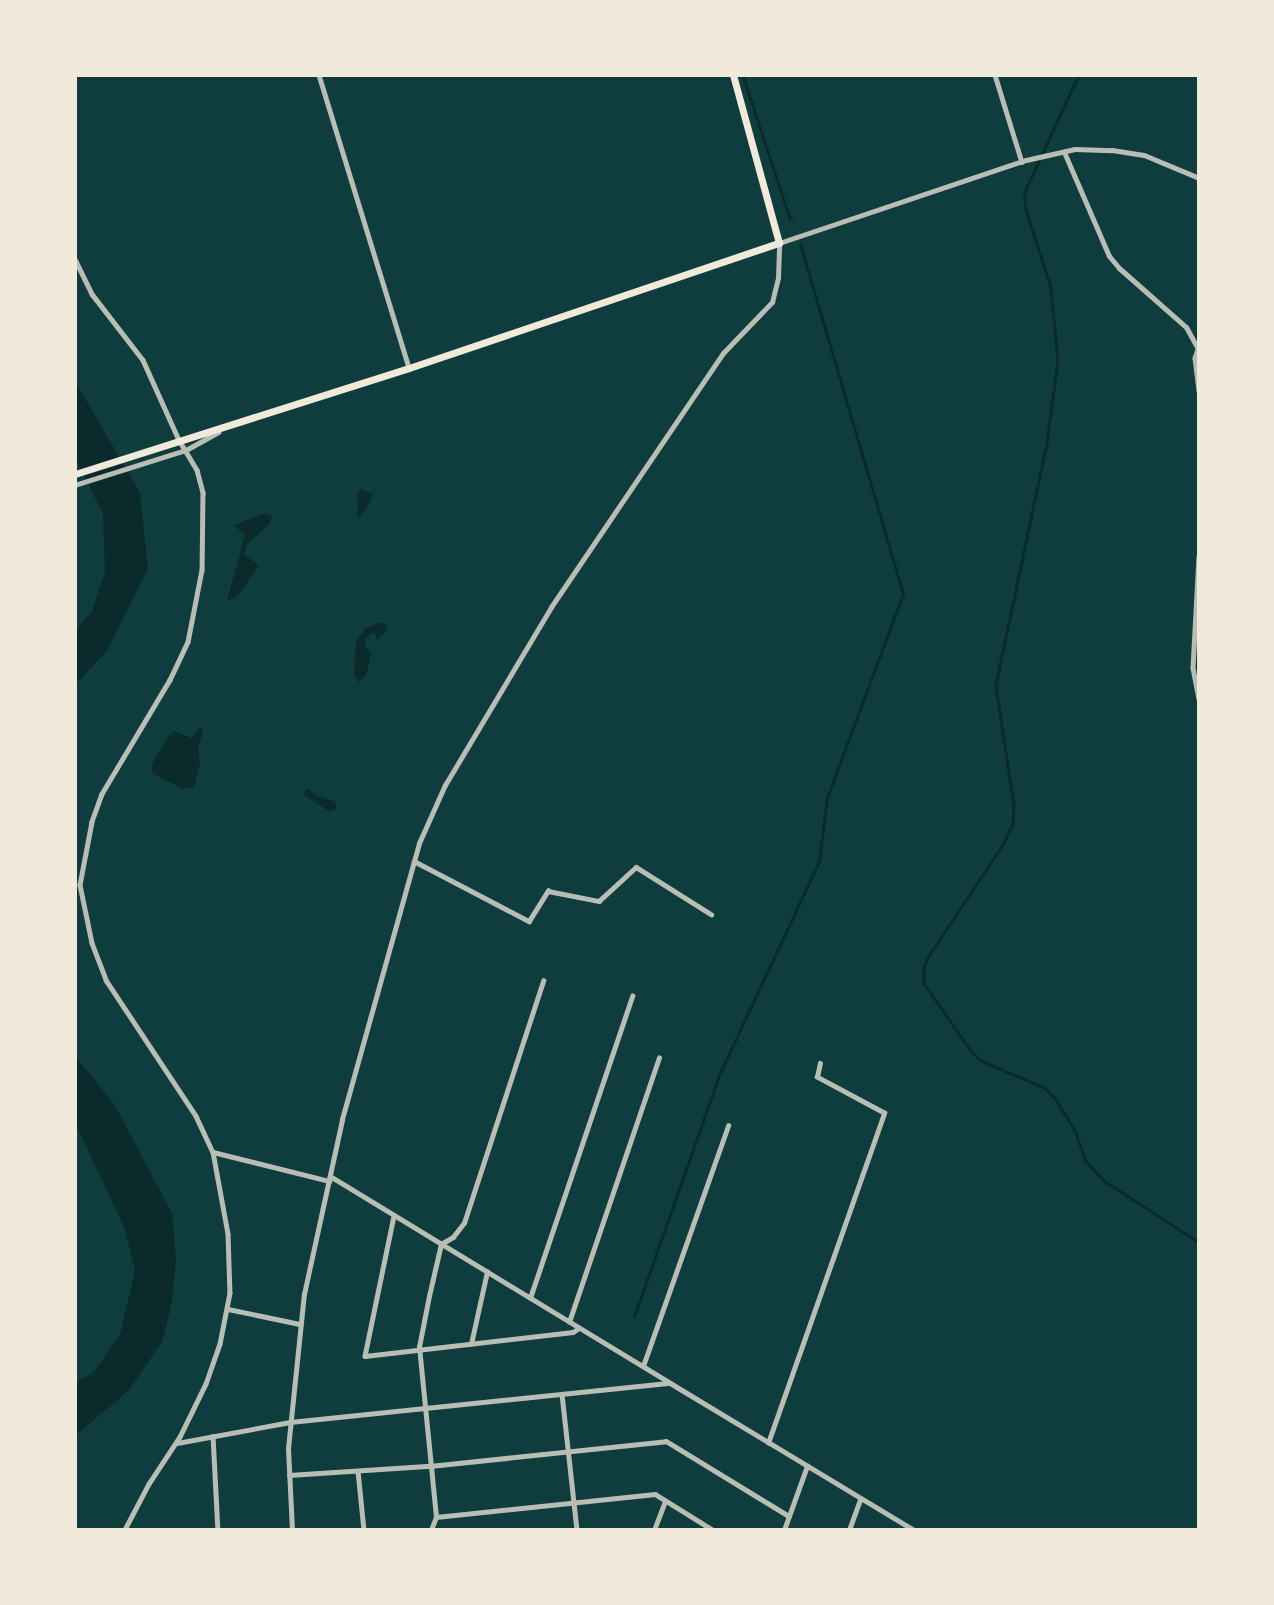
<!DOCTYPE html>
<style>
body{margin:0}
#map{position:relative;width:1274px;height:1605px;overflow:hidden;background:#0f3d3e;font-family:Montserrat,sans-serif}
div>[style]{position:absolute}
.water>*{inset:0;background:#0a2a2b}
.stream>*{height:2.5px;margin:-1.25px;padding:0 1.25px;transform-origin:1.25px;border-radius:1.25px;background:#0a2a2b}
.minor>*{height:4.5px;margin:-2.25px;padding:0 2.25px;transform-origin:2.25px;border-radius:2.25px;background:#b8beb3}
.tertiary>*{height:5px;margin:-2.5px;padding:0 2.5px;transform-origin:2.5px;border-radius:2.5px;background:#b8beb3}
.trunk>*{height:7px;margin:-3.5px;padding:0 3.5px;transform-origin:3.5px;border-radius:3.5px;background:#f1e9da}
span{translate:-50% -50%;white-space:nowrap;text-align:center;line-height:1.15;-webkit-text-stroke:7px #f1e9da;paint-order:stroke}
.frame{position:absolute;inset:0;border:77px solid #f1e9da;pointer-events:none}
</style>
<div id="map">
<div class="water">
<div style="clip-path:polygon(75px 381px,140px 493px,148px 569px,107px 651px,75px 685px,75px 630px,92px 612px,105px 571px,103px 514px,75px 457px)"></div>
<div style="clip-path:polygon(360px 489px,373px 494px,369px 505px,358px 519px,357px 496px)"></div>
<div style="clip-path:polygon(262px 514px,272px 515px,270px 524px,247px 544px,244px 555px,259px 565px,237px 597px,227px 601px,245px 535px,234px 525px)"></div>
<div style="clip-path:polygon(378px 623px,386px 623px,388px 629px,377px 640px,374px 632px,365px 639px,365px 646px,371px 653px,366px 676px,359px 682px,354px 676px,356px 640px,365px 629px)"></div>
<div style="clip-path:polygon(200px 727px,203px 732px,198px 749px,200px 763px,194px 787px,183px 789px,154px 774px,151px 769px,154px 760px,170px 734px,174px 731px,192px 738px)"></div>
<div style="clip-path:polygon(307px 788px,317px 796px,335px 801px,337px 809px,330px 812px,304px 795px)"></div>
<div style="clip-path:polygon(75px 1056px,114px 1104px,172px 1213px,176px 1258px,172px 1303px,162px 1342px,129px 1390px,75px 1436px,75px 1383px,94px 1372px,120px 1335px,135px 1270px,124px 1227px,75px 1122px)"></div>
</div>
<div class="stream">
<div style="left:743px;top:75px;width:151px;rotate:71.9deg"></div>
<div style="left:790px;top:219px;width:3px"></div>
<div style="left:1079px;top:75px;width:129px;rotate:114.8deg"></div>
<div style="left:1025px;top:192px;width:18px;rotate:87deg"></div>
<div style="left:1026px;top:210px;width:81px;rotate:72deg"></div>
<div style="left:1051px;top:287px;width:73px;rotate:84.5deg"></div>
<div style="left:1058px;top:360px;width:84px;rotate:97.5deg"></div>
<div style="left:1047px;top:443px;width:248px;rotate:101.9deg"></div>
<div style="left:996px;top:686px;width:120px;rotate:81.4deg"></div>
<div style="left:1014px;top:805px;width:19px;rotate:93deg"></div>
<div style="left:1013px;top:824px;width:23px;rotate:115deg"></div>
<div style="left:1003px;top:845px;width:133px;rotate:123.7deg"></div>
<div style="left:929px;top:956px;width:13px;rotate:113deg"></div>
<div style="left:924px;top:968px;width:15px;rotate:90deg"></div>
<div style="left:924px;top:983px;width:79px;rotate:55.3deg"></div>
<div style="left:969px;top:1048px;width:16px;rotate:47deg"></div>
<div style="left:980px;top:1060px;width:71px;rotate:23.3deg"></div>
<div style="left:1045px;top:1088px;width:14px;rotate:45deg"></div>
<div style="left:1055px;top:1098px;width:36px;rotate:58deg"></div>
<div style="left:1074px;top:1128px;width:35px;rotate:70deg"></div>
<div style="left:1086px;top:1161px;width:25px;rotate:48deg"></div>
<div style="left:1103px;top:1180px;width:114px;rotate:32.9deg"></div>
<div style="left:634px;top:1317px;width:256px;rotate:-70.6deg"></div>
<div style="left:719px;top:1075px;width:235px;rotate:-64.9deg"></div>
<div style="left:819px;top:862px;width:64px;rotate:-82.9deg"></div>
<div style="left:827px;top:798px;width:218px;rotate:-69.6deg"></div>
<div style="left:903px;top:594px;width:364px;rotate:-106.4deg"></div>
</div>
<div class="minor">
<div style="left:319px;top:75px;width:307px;rotate:72.9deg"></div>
<div style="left:995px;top:75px;width:91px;rotate:72.8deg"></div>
<div style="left:75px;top:259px;width:39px;rotate:64deg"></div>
<div style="left:92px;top:294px;width:83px;rotate:52.3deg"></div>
<div style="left:143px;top:360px;width:88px;rotate:65.8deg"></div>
<div style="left:179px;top:440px;width:35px;rotate:59deg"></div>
<div style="left:197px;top:470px;width:24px;rotate:75deg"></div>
<div style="left:203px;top:493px;width:77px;rotate:90.7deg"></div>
<div style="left:202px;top:570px;width:73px;rotate:101deg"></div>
<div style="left:188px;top:642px;width:42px;rotate:115.3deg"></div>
<div style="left:170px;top:680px;width:133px;rotate:120.8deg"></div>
<div style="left:102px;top:794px;width:30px;rotate:110deg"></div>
<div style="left:92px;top:822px;width:64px;rotate:100.8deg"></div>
<div style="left:80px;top:885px;width:59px;rotate:78.3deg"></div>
<div style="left:92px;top:943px;width:40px;rotate:69deg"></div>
<div style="left:106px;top:980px;width:163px;rotate:56.5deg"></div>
<div style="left:196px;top:1116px;width:40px;rotate:65deg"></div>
<div style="left:213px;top:1152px;width:83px;rotate:79.6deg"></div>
<div style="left:228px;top:1234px;width:59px;rotate:88.1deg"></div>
<div style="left:230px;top:1293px;width:52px;rotate:101.1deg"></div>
<div style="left:220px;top:1344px;width:42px;rotate:109.3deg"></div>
<div style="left:206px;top:1384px;width:59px;rotate:116.1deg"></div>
<div style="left:180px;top:1437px;width:56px;rotate:123.4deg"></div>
<div style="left:149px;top:1484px;width:52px;rotate:117.6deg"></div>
<div style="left:1198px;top:349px;width:9px;rotate:108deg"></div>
<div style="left:1195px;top:358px;width:34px;rotate:83deg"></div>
<div style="left:75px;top:485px;width:116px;rotate:-17.5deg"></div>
<div style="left:186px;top:450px;width:37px;rotate:-29deg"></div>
<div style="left:1199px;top:557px;width:111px;rotate:93.1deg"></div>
<div style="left:1193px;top:668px;width:31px;rotate:79deg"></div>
<div style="left:414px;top:861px;width:130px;rotate:27.6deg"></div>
<div style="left:529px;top:921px;width:36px;rotate:-58deg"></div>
<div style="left:548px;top:891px;width:52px;rotate:11.1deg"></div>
<div style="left:599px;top:901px;width:50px;rotate:-42.6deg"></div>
<div style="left:636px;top:867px;width:89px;rotate:32.1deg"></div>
<div style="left:213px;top:1152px;width:120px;rotate:14deg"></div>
<div style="left:330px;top:1176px;width:397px;rotate:31.3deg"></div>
<div style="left:394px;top:1216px;width:143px;rotate:101.7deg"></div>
<div style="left:365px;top:1356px;width:209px;rotate:-6.6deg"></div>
<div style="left:573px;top:1332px;width:7px;rotate:-34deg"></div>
<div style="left:530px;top:1298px;width:319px;rotate:-71.3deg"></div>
<div style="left:228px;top:1309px;width:74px;rotate:11.8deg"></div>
<div style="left:569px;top:1322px;width:279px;rotate:-71.2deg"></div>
<div style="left:471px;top:1344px;width:74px;rotate:-77.5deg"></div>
<div style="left:643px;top:1366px;width:255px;rotate:-70.5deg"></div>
<div style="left:562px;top:1394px;width:137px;rotate:83.7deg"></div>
<div style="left:213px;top:1436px;width:94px;rotate:87deg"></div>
<div style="left:768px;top:1443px;width:350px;rotate:-70.6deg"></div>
<div style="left:884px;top:1113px;width:76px;rotate:-151.8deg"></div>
<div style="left:817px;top:1077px;width:14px;rotate:-78deg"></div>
<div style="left:358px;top:1471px;width:59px;rotate:84.2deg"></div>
<div style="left:289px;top:1475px;width:141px;rotate:-3.7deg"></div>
<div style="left:430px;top:1466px;width:237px;rotate:-6deg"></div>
<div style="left:666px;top:1441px;width:144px;rotate:31.4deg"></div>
<div style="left:436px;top:1517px;width:220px;rotate:-6deg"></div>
<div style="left:655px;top:1494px;width:68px;rotate:31.8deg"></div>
<div style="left:81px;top:1530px;width:14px"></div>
<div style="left:431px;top:1530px;width:14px;rotate:-69deg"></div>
<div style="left:436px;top:1517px;width:171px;rotate:-95.7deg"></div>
<div style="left:419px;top:1347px;width:52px;rotate:-78.9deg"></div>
<div style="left:429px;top:1296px;width:53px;rotate:-77deg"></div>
<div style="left:441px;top:1244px;width:14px;rotate:-30deg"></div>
<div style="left:453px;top:1237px;width:18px;rotate:-52deg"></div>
<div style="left:464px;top:1223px;width:255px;rotate:-71.9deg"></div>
<div style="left:654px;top:1530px;width:31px;rotate:-69deg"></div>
<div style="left:784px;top:1530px;width:68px;rotate:-70.2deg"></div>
<div style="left:849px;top:1530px;width:33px;rotate:-70deg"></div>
</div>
<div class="tertiary">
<div style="left:1064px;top:152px;width:113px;rotate:66.6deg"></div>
<div style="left:1109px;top:256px;width:16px;rotate:50deg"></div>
<div style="left:1119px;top:268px;width:89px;rotate:41.4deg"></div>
<div style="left:1186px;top:327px;width:26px;rotate:61deg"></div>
<div style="left:177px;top:1443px;width:115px;rotate:-10.5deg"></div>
<div style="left:290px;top:1422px;width:382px;rotate:-5.9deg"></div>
<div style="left:670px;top:1383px;width:285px;rotate:31.1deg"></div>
<div style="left:292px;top:1530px;width:82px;rotate:-92.8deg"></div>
<div style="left:288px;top:1448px;width:155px;rotate:-84.1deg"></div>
<div style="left:304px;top:1294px;width:179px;rotate:-77.7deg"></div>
<div style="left:342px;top:1119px;width:287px;rotate:-74.4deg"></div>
<div style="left:419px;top:843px;width:64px;rotate:-65.9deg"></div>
<div style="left:445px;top:785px;width:207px;rotate:-59.2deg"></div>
<div style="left:551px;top:607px;width:307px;rotate:-55.9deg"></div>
<div style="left:723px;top:353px;width:71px;rotate:-46.1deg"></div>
<div style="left:772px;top:302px;width:25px;rotate:-76deg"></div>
<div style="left:778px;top:278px;width:35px;rotate:-88deg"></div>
<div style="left:779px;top:243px;width:261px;rotate:-18.6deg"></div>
<div style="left:1026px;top:160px;width:50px;rotate:-12.7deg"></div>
<div style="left:1075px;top:149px;width:37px;rotate:2deg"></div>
<div style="left:1112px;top:150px;width:32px;rotate:9deg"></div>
<div style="left:1144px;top:155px;width:60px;rotate:22.7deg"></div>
</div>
<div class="trunk">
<div style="left:75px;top:474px;width:350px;rotate:-17.6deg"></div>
<div style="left:409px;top:368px;width:391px;rotate:-18.7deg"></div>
<div style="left:779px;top:243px;width:174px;rotate:-105.3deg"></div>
</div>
<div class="frame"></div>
</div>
